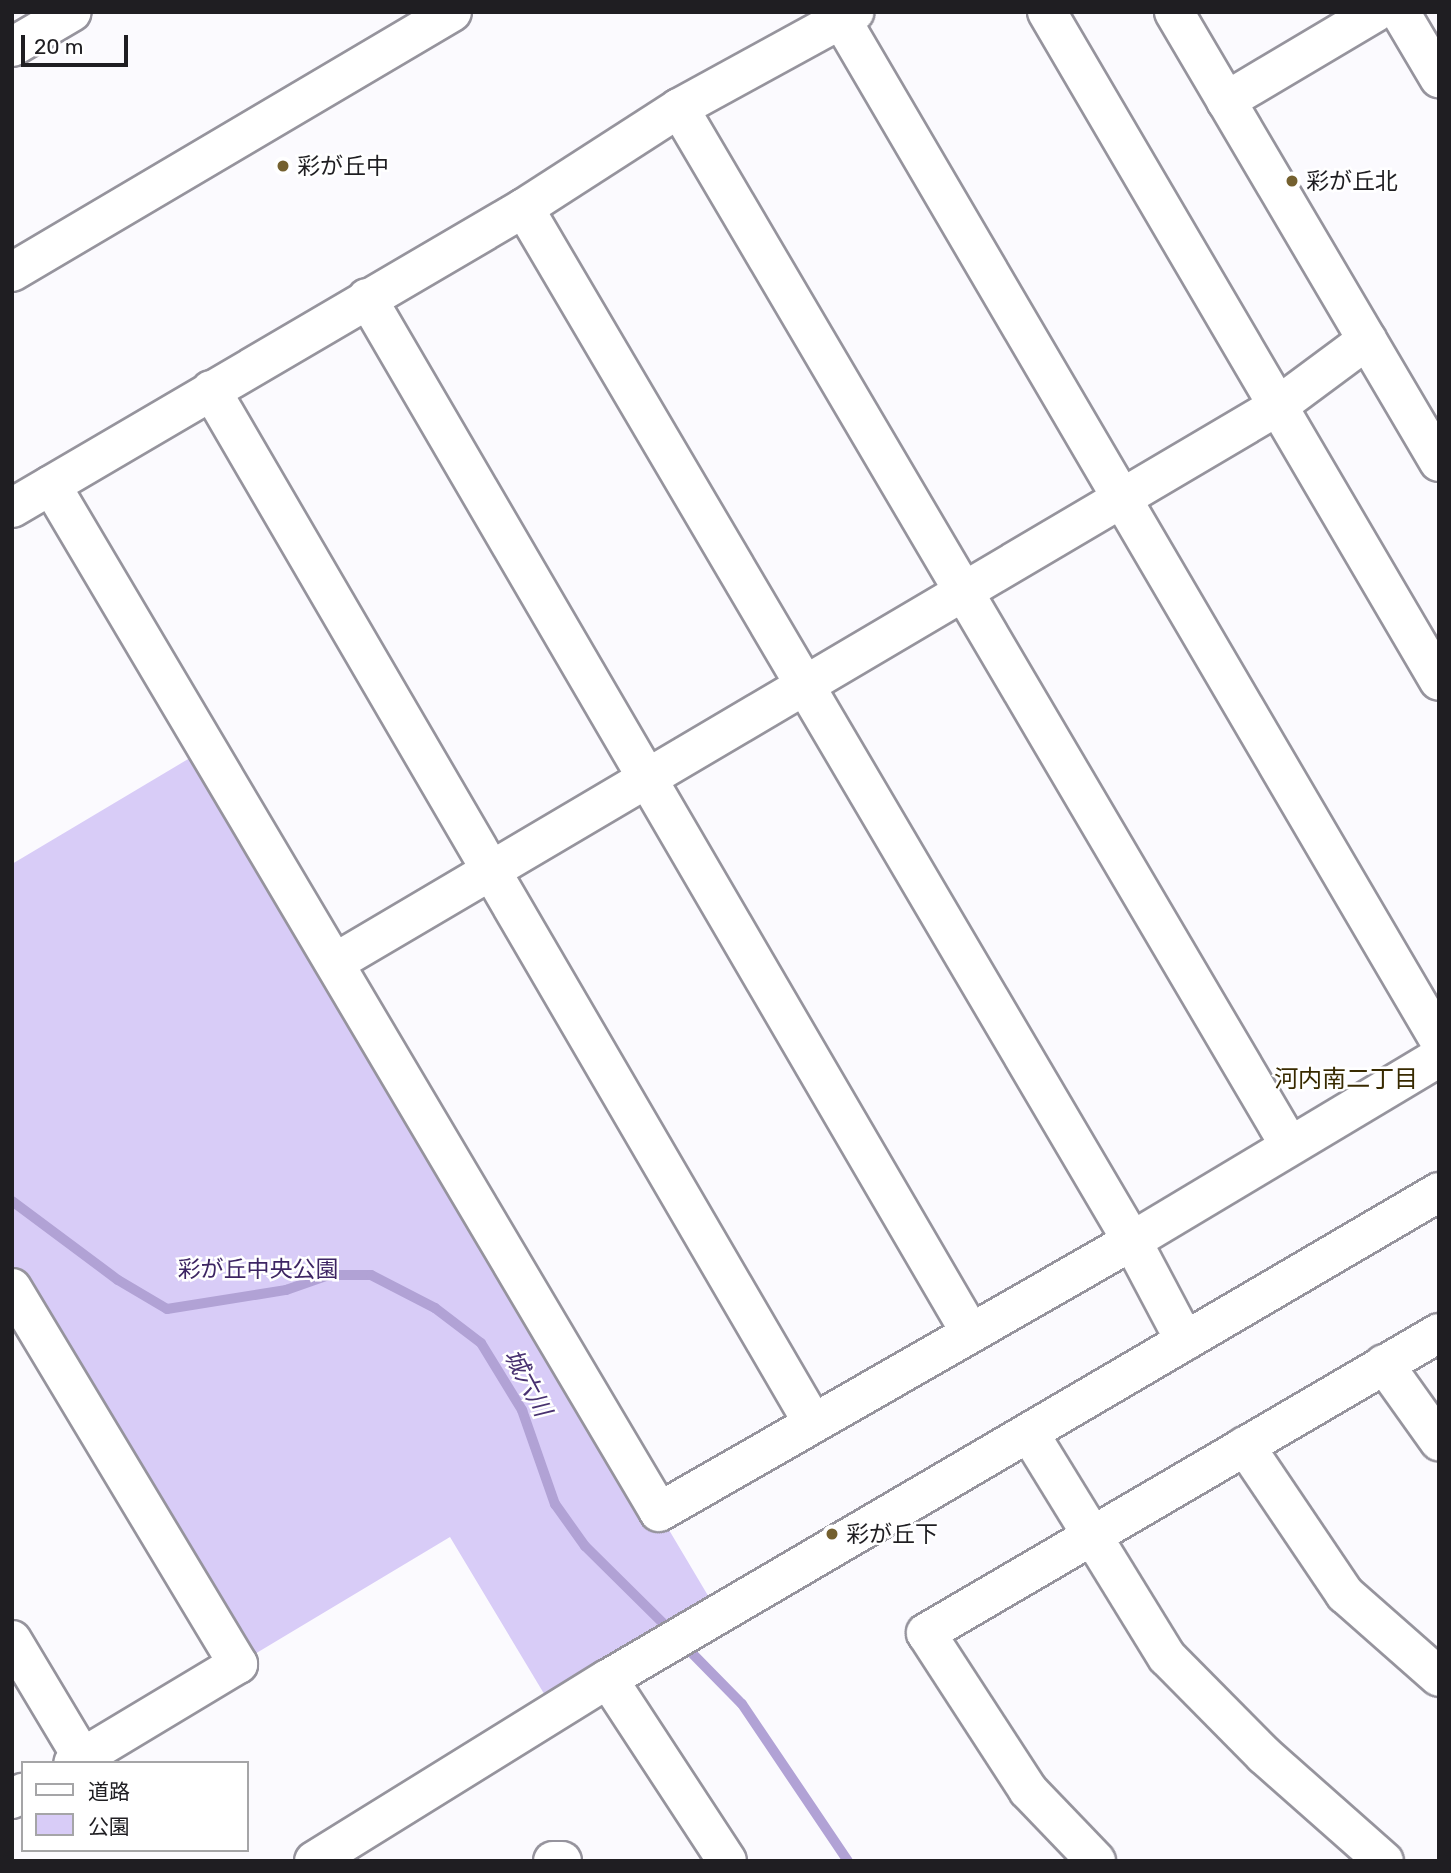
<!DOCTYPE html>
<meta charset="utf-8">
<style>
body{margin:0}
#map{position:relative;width:1451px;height:1873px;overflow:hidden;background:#fbfafe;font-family:Rubik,"Noto Sans JP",sans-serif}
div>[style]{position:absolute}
.green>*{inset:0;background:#d8ccf7}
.stream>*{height:10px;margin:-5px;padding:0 5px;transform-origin:5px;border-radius:5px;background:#b1a2d5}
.roads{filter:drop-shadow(2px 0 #96949d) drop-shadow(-2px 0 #96949d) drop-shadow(0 2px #96949d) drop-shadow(0 -2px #96949d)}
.minor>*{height:38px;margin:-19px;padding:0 19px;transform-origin:19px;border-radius:19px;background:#fff}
.dots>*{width:19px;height:19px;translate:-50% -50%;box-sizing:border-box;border:4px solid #fff;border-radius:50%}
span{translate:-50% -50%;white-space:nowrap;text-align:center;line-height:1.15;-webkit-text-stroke:5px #fff;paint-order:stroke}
.poi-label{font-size:23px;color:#1f1e22}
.left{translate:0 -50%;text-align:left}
.park-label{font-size:23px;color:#3d2563}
.neighbourhood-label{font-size:24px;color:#382a00}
.water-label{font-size:24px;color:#483170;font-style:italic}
.frame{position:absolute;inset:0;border:14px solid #1f1e22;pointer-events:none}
.legend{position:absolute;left:21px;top:1761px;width:228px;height:91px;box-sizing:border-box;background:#fff;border:2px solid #a5a5a7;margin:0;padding:9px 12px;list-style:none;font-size:21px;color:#1f1e22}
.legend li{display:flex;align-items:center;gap:14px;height:35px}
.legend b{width:35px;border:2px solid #a5a5a7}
.scale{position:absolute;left:21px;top:35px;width:107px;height:32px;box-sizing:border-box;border:4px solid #1f1e22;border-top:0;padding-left:9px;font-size:21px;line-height:24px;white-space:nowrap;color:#1f1e22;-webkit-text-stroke:5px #fff;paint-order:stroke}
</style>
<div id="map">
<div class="green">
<div style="clip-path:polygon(205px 749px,710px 1599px,546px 1697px,450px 1537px,238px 1664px,12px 1285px,12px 864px)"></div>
</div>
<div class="stream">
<div style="left:12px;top:1201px;width:132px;rotate:36.7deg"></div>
<div style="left:118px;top:1280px;width:57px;rotate:30.6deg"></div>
<div style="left:167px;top:1309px;width:121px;rotate:-9.1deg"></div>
<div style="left:286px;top:1290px;width:46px;rotate:-19.2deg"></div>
<div style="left:329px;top:1275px;width:42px"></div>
<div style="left:371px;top:1275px;width:72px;rotate:27.3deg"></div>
<div style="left:435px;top:1308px;width:58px;rotate:37.3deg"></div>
<div style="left:481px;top:1343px;width:79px;rotate:58.5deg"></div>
<div style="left:522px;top:1410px;width:100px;rotate:70.7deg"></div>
<div style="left:555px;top:1504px;width:52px;rotate:54.5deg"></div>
<div style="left:585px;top:1546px;width:122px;rotate:44.7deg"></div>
<div style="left:683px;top:1644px;width:84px;rotate:45.5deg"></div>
<div style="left:742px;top:1704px;width:189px;rotate:56deg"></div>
</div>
<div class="roads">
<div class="minor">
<div style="left:1047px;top:12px;width:775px;rotate:59.63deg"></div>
<div style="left:1174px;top:12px;width:522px;rotate:59.51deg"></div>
<div style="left:1400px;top:12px;width:77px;rotate:59.4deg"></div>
<div style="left:841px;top:19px;width:1183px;rotate:59.64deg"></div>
<div style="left:12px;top:47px;width:69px;rotate:-30.3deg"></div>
<div style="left:1226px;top:101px;width:174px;rotate:-30.7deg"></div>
<div style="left:679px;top:108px;width:1204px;rotate:59.52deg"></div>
<div style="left:524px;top:208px;width:1199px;rotate:59.52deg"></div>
<div style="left:1132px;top:1241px;width:113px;rotate:62.1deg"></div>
<div style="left:12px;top:272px;width:511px;rotate:-30.58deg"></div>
<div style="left:367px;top:298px;width:1197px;rotate:59.75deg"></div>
<div style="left:211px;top:390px;width:1196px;rotate:59.77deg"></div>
<div style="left:51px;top:485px;width:1193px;rotate:59.37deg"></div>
<div style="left:659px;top:1512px;width:545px;rotate:-29.81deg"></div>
<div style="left:1132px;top:1241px;width:358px;rotate:-30.9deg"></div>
<div style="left:12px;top:508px;width:593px;rotate:-30.37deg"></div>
<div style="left:524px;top:208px;width:184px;rotate:-32.8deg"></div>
<div style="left:679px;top:108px;width:200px;rotate:-28.7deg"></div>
<div style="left:336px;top:962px;width:1094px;rotate:-30.55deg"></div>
<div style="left:1278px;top:406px;width:111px;rotate:-36.6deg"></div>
<div style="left:12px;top:1288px;width:439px;rotate:59deg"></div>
<div style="left:238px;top:1664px;width:192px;rotate:149deg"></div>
<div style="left:1384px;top:1364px;width:95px;rotate:54.5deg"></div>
<div style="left:1029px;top:1433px;width:263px;rotate:58.4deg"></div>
<div style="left:1167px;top:1657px;width:138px;rotate:45.3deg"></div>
<div style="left:1264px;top:1755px;width:160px;rotate:41.5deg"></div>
<div style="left:1245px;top:1446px;width:179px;rotate:56deg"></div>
<div style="left:1345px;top:1594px;width:125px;rotate:41.4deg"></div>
<div style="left:12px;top:1640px;width:136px;rotate:59.1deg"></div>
<div style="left:608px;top:1679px;width:217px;rotate:56.8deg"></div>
<div style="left:12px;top:1799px;width:13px;rotate:-29deg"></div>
<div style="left:314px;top:1861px;width:346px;rotate:-31.8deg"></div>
<div style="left:608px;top:1679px;width:963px;rotate:-30.37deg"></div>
<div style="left:553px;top:1861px;width:9px"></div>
<div style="left:1096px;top:1861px;width:98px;rotate:-133.8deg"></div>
<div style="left:1028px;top:1790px;width:187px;rotate:-123deg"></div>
<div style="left:926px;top:1633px;width:594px;rotate:-30.32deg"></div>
</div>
</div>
<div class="dots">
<div style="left:283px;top:166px;background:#74602f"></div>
<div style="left:1292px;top:181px;background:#74602f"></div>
<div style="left:832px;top:1534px;background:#74602f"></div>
</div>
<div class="poi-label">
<span class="left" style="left:297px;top:166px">彩が丘中</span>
<span class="left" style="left:1306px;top:181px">彩が丘北</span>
<span class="left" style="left:846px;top:1534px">彩が丘下</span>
</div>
<div class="park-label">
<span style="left:258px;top:1269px">彩が丘中央公園</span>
</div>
<div class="neighbourhood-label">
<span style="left:1346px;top:1080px">河内南二丁目</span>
</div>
<div class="water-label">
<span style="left:527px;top:1383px;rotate:62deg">城六川</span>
</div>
<div class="frame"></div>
<ul class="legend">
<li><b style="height:9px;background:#fff"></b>道路</li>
<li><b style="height:19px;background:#d8ccf7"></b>公園</li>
</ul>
<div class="scale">20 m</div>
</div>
